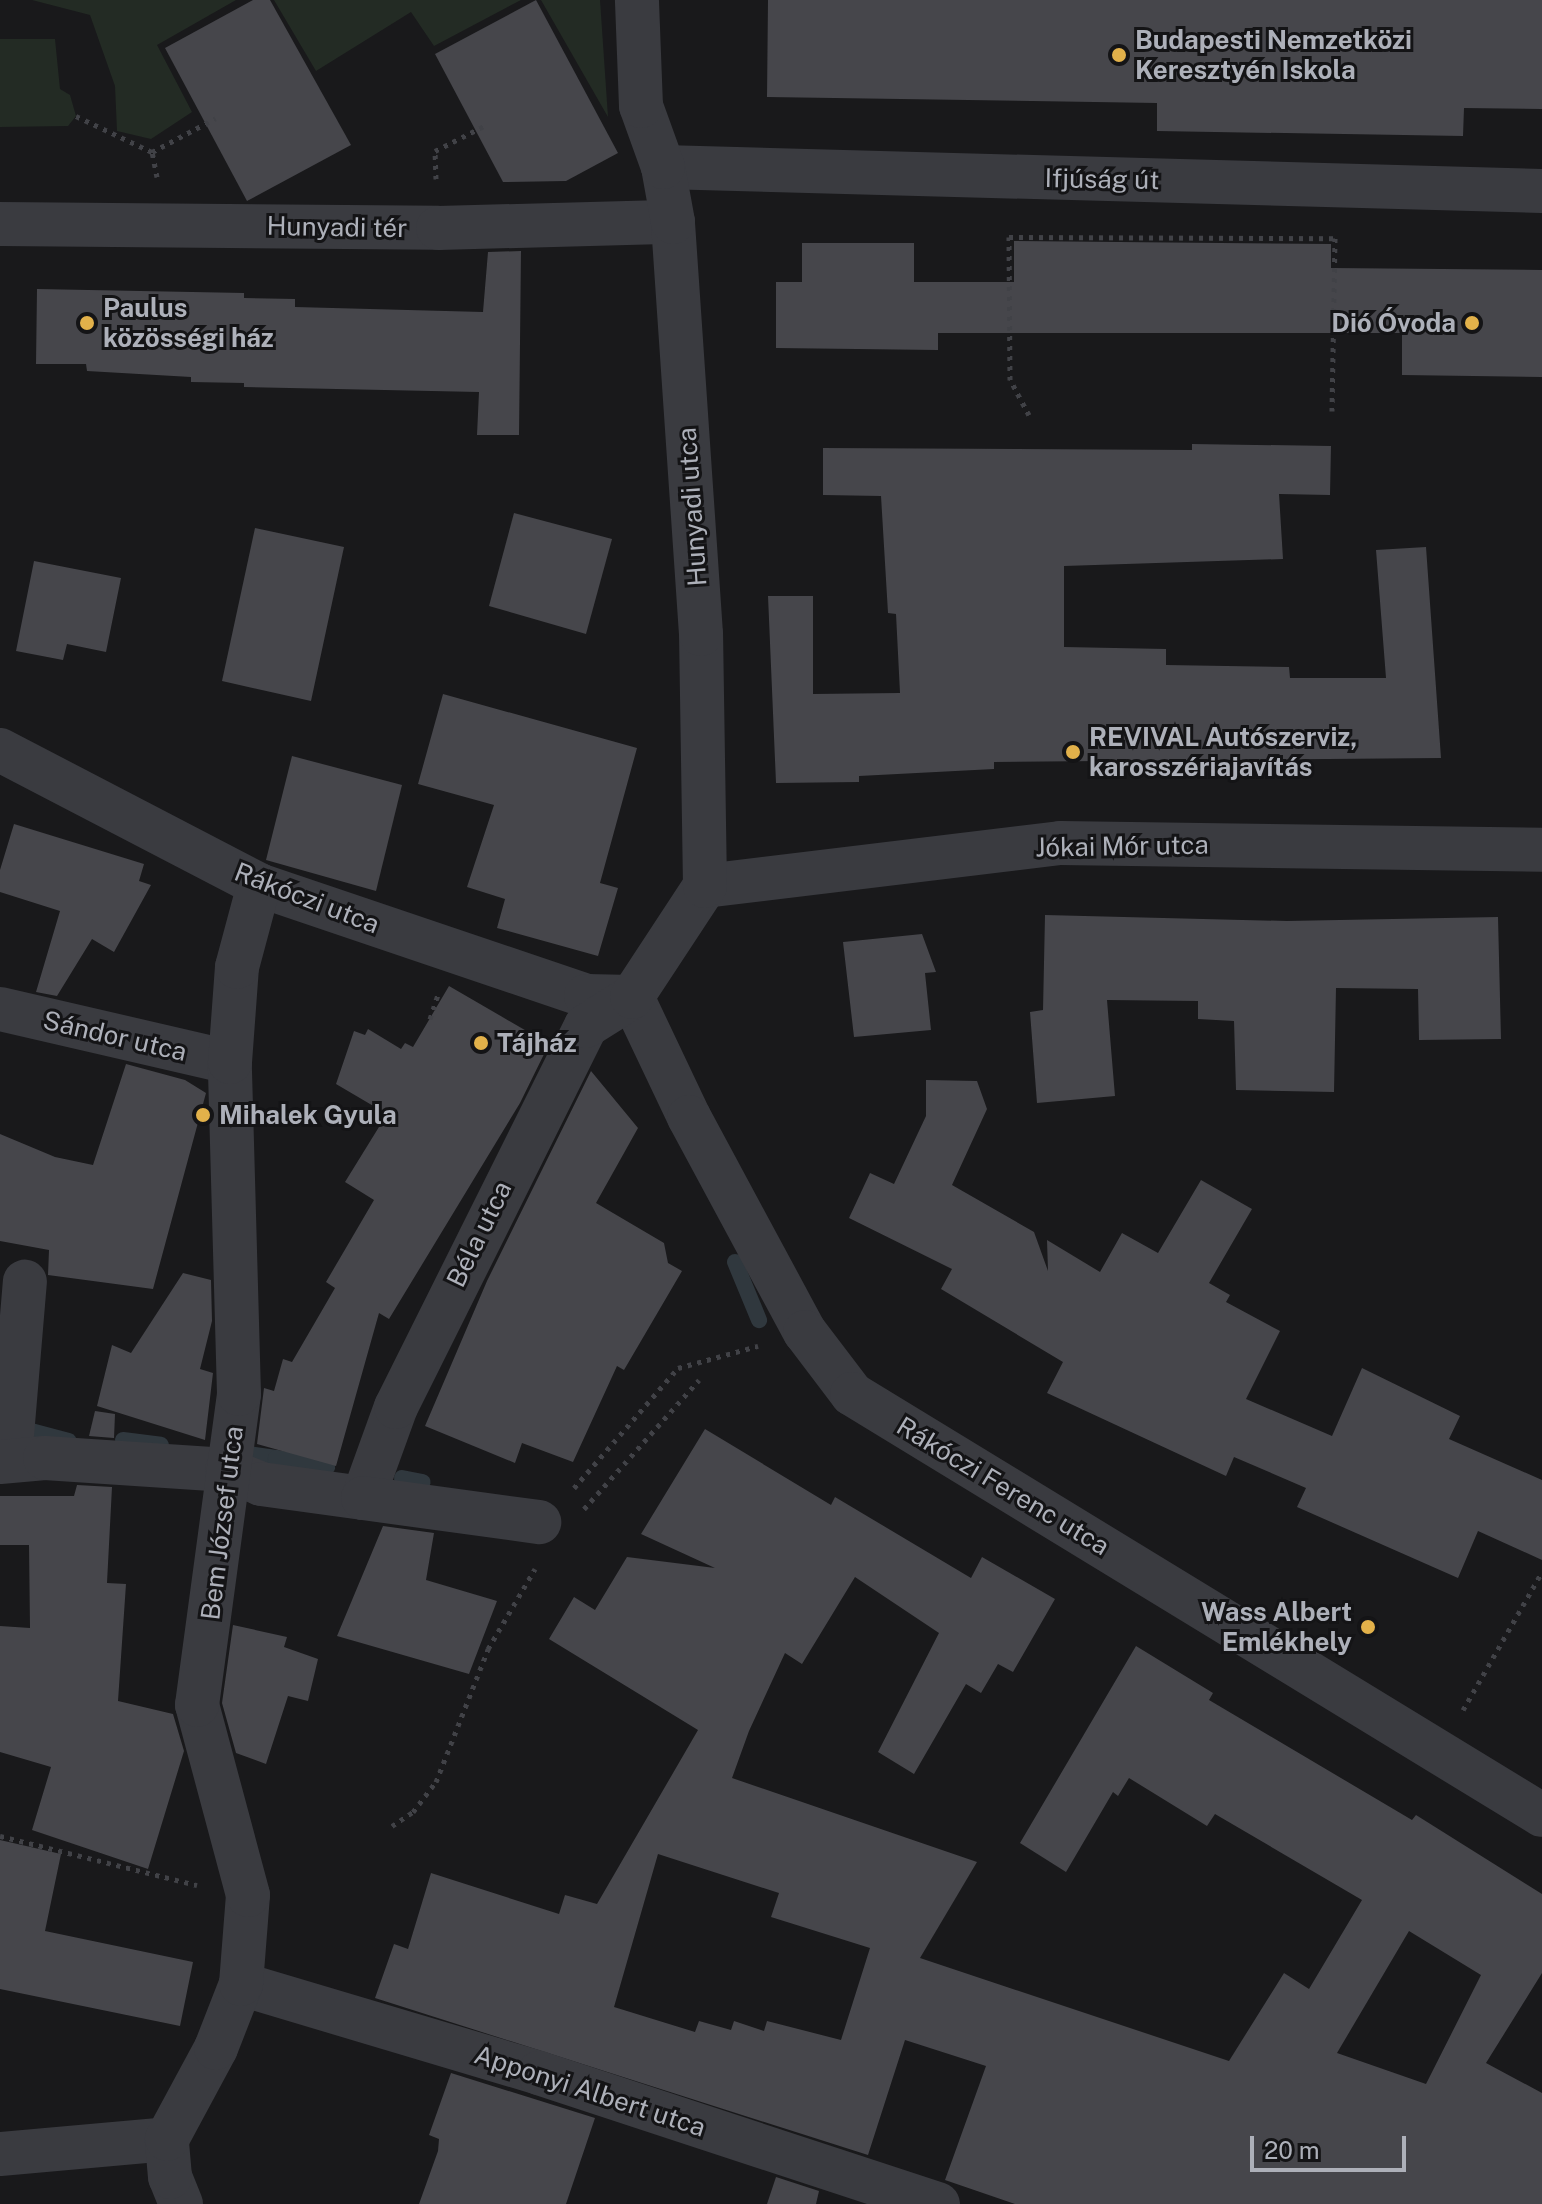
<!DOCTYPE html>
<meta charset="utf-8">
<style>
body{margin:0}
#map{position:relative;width:1542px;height:2204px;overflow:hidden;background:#19191b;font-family:"Public Sans",sans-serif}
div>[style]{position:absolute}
.green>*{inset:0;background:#232b24}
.stream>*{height:16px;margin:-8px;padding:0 8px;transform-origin:8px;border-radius:8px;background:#30383e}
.building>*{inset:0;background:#46464b}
.path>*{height:5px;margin-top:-2.5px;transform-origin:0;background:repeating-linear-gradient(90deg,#414247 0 4px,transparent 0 10px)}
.street>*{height:44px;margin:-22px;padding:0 22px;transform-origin:22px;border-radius:22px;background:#3a3b40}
.dots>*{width:22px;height:22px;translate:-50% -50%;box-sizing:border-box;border:4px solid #141416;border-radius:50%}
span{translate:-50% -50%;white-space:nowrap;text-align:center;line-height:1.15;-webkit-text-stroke:6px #141416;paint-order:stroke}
.poi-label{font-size:26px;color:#adb0b9;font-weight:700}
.left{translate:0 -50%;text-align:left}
.right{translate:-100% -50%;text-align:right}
.street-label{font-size:26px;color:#adb0b9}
.scale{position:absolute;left:1250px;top:2136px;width:156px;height:36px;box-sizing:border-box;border:4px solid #adb0b9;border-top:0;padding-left:10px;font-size:24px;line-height:28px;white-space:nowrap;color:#adb0b9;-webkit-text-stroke:6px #141416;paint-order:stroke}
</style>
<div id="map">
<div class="green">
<div style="clip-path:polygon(32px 0,236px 0,157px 45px,192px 112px,151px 139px,117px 131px,115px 86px,90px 15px)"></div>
<div style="clip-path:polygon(274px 0,521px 0,434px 46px,411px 12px,316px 71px)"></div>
<div style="clip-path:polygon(541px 0,600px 0,608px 117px)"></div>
<div style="clip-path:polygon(0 39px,55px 39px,60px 89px,70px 95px,76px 116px,68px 126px,0 127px)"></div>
</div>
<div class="stream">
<div style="left:735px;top:1262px;width:63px;rotate:67.5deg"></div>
<div style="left:31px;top:1431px;width:39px;rotate:15deg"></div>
<div style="left:123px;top:1440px;width:38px;rotate:7deg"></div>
<div style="left:248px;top:1454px;width:28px;rotate:8deg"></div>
<div style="left:273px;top:1472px;width:14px;rotate:-78deg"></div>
<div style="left:276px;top:1458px;width:52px;rotate:10deg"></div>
<div style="left:402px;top:1478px;width:21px;rotate:11deg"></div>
</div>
<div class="building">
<div style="clip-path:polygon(253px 0,270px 0,351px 145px,247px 201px,165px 48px)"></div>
<div style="clip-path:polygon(536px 0,618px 153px,566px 181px,503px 182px,435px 54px)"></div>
<div style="clip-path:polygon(768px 0,1542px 0,1542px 109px,1464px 108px,1463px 136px,1157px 131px,1157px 103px,767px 97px)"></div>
<div style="clip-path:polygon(1014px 241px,1331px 244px,1331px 268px,1542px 270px,1542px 377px,1402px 375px,1402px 333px,938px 333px,938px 350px,776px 348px,776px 282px,802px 282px,802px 243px,914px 243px,914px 282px,1014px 282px)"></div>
<div style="clip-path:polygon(521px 251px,519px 435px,477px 435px,479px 392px,244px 387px,244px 383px,191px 382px,191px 377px,87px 371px,86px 364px,36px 364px,37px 289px,244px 293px,244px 298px,295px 299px,295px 307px,483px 312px,488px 252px)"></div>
<div style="clip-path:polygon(1192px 444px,1331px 446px,1330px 495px,1279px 494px,1283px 559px,1064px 566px,1064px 647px,1166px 649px,1166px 665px,1289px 667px,1290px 678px,1386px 678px,1376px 550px,1426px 547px,1441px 758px,994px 762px,994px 769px,859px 776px,859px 782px,776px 783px,768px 596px,813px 596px,813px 694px,900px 693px,896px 614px,888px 613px,881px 496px,823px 495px,823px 448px,1192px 450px)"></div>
<div style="clip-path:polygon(514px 513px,612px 539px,586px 634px,489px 606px)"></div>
<div style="clip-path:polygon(255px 528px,344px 547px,311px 701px,222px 681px)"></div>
<div style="clip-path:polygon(34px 561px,121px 578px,106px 652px,67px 644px,63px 660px,16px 651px)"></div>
<div style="clip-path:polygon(443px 694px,637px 748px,600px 883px,618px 888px,598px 956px,497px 928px,505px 899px,467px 887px,494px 805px,418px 784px)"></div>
<div style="clip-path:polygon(292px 756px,402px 785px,376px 891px,266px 860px)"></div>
<div style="clip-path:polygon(14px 824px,144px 864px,139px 881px,151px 885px,114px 952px,92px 939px,57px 996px,36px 992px,60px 911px,0 892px,0 870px)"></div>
<div style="clip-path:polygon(1045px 915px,1287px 921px,1498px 917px,1501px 1039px,1419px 1040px,1418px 989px,1336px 988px,1334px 1092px,1236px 1090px,1234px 1021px,1198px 1019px,1198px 1001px,1107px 1000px,1115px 1096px,1037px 1103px,1030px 1012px,1043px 1010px)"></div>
<div style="clip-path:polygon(922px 934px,936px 972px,925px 973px,931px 1030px,854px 1037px,843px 942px)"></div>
<div style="clip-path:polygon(449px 986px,549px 1044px,520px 1103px,389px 1319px,379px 1313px,336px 1466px,257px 1444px,264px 1388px,274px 1391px,283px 1359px,292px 1362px,335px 1288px,326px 1282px,374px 1200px,345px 1182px,387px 1114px,336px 1084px,354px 1031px,365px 1035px,368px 1029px,401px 1049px,405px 1043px,413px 1047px)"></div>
<div style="clip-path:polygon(126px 1064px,185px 1080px,206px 1093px,153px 1289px,48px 1275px,49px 1250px,0 1241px,0 1134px,55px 1157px,93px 1165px)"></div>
<div style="clip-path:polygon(591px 1071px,638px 1128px,596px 1203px,664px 1243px,668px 1263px,682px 1271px,624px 1370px,617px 1366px,573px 1462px,522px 1443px,515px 1463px,425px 1426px,487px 1281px)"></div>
<div style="clip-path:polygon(926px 1080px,977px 1081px,987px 1109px,952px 1185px,1034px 1232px,1048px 1271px,1047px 1240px,1100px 1272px,1122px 1233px,1158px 1253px,1201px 1180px,1252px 1209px,1209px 1283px,1230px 1295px,1226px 1302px,1280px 1331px,1246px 1399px,1332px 1436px,1362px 1368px,1460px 1416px,1449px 1439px,1542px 1480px,1542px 1560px,1478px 1531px,1458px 1578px,1297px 1507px,1306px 1488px,1234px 1457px,1226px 1476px,1047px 1393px,1063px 1362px,941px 1289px,952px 1269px,849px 1218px,870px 1173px,894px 1184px,926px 1116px)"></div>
<div style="clip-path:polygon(183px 1273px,211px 1280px,212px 1321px,200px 1369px,213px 1373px,205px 1440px,97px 1406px,112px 1345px,131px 1353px)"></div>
<div style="clip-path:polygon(95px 1411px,115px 1414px,114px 1438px,89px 1436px)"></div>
<div style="clip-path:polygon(evenodd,705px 1429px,831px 1505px,835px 1497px,971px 1578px,982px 1557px,1055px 1599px,1013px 1672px,998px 1664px,981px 1693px,966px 1684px,914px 1774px,878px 1752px,939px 1633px,855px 1577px,802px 1664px,785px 1653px,749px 1731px,732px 1778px,977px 1862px,920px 1958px,1229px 2061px,1284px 1973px,1309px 1989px,1362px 1900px,1215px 1814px,1207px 1826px,1129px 1778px,1118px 1796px,1113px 1792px,1066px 1872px,1020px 1843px,1136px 1646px,1213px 1693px,1209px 1700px,1412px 1820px,1416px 1815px,1542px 1894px,1542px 1973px,1486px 2063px,1542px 2093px,1542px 2204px,1015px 2204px,945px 2180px,986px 2066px,905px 2040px,868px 2155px,375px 1998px,394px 1944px,408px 1949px,431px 1873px,559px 1914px,565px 1895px,597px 1904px,698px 1730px,549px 1639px,574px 1597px,595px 1610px,627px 1557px,715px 1568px,641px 1534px,705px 1429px,658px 1854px,779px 1893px,771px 1917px,870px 1948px,841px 2040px,767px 2021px,764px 2031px,734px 2021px,731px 2030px,699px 2021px,695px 2032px,614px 2007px,658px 1854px,705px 1429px,1409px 1931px,1481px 1975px,1426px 2084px,1337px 2053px,1409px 1931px)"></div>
<div style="clip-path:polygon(77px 1485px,112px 1487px,107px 1583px,126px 1584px,118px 1701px,173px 1714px,184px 1751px,148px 1869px,32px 1830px,51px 1767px,0 1752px,0 1626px,30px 1628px,29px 1545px,0 1545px,0 1496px,74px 1496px)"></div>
<div style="clip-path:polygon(383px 1526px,434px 1533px,426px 1580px,497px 1601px,469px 1674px,337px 1636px)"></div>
<div style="clip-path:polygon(233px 1625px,287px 1637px,284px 1647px,318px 1659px,308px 1701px,288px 1696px,266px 1764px,236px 1753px,222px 1703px)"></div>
<div style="clip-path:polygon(0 1840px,61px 1854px,45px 1931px,193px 1962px,180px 2026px,0 1989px)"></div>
<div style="clip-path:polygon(451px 2073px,595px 2118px,566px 2204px,419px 2204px,438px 2151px,439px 2139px,429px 2135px)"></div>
<div style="clip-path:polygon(776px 2177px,819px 2191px,816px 2204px,767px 2204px)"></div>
</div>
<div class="path">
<div style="left:76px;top:116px;width:84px;rotate:25.3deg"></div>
<div style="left:157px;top:177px;width:25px;rotate:-101deg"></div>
<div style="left:152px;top:152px;width:72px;rotate:-28deg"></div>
<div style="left:436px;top:179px;width:28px;rotate:-92deg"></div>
<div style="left:435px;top:151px;width:55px;rotate:-27deg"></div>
<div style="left:1029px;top:415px;width:40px;rotate:-118deg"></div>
<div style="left:1010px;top:380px;width:143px;rotate:-90.4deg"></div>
<div style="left:1009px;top:237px;width:326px;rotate:0.2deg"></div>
<div style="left:1335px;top:238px;width:173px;rotate:91deg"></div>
<div style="left:430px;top:1019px;width:25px;rotate:-72deg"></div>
<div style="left:574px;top:1488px;width:159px;rotate:-49.1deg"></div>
<div style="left:678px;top:1368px;width:83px;rotate:-15.4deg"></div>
<div style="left:584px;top:1509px;width:173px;rotate:-48.3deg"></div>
<div style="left:1463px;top:1710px;width:159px;rotate:-60.2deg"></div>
<div style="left:392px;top:1826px;width:25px;rotate:-34deg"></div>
<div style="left:413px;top:1812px;width:38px;rotate:-53deg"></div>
<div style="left:436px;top:1782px;width:143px;rotate:-68.6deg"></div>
<div style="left:488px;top:1649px;width:93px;rotate:-59.6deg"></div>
<div style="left:0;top:1836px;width:203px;rotate:14deg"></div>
</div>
<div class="street">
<div style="left:663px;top:167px;width:879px;rotate:1.56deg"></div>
<div style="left:0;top:224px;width:438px;rotate:0.5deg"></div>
<div style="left:438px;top:228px;width:235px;rotate:-1.5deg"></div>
<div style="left:0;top:750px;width:292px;rotate:27.5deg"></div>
<div style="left:259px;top:885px;width:345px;rotate:18.7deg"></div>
<div style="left:586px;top:996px;width:46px;rotate:1.2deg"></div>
<div style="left:705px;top:886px;width:358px;rotate:-6.9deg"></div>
<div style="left:1060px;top:843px;width:482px;rotate:0.8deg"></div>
<div style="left:632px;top:997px;width:133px;rotate:64.6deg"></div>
<div style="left:689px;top:1117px;width:244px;rotate:61.7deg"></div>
<div style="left:805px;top:1332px;width:78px;rotate:52.8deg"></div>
<div style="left:852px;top:1394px;width:808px;rotate:31.39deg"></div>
<div style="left:0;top:1009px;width:236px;rotate:13deg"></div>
<div style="left:10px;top:1459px;width:178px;rotate:-85.2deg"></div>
<div style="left:0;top:1462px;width:45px;rotate:-5.1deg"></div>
<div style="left:45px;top:1458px;width:182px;rotate:3.8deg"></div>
<div style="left:227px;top:1470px;width:37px;rotate:22deg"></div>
<div style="left:261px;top:1484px;width:103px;rotate:7.8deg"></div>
<div style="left:363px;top:1498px;width:97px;rotate:-70.1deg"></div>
<div style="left:396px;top:1407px;width:426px;rotate:-63.5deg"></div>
<div style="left:586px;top:1026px;width:54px;rotate:-32.2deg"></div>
<div style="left:632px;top:997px;width:133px;rotate:-56.7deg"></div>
<div style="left:705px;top:886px;width:252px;rotate:-90.9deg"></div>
<div style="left:701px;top:634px;width:413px;rotate:-93.9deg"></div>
<div style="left:673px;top:222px;width:56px;rotate:-100.3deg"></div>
<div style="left:663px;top:167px;width:65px;rotate:-109.8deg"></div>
<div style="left:641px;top:106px;width:106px;rotate:-92.2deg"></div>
<div style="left:363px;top:1498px;width:178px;rotate:7.8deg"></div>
<div style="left:241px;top:1984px;width:311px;rotate:16.6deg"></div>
<div style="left:539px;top:2073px;width:420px;rotate:18.2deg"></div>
<div style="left:0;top:2154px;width:168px;rotate:-5.1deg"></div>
<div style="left:181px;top:2204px;width:29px;rotate:-112deg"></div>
<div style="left:170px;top:2177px;width:38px;rotate:-95deg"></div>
<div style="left:167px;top:2139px;width:103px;rotate:-61.7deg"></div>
<div style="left:216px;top:2048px;width:69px;rotate:-68.7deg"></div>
<div style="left:241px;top:1984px;width:89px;rotate:-85.5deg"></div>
<div style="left:248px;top:1895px;width:197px;rotate:-105deg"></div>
<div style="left:197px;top:1705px;width:314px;rotate:-82.3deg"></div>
<div style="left:239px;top:1394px;width:332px;rotate:-91.6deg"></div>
<div style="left:230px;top:1062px;width:95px;rotate:-85.8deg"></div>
<div style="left:237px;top:967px;width:85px;rotate:-75deg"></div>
</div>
<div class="dots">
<div style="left:1119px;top:55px;background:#e2b14a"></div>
<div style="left:87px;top:323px;background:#e2b14a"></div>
<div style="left:1472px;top:323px;background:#e2b14a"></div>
<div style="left:1073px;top:752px;background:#e2b14a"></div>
<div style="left:481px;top:1043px;background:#e2b14a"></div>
<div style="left:203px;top:1115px;background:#e2b14a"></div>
<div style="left:1368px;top:1627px;background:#e2b14a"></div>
</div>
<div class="poi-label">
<span class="left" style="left:1135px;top:55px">Budapesti Nemzetközi<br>Keresztyén Iskola</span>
<span class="left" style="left:103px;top:323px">Paulus<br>közösségi ház</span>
<span class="right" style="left:1456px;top:323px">Dió Óvoda</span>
<span class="left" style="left:1089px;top:752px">REVIVAL Autószerviz,<br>karosszériajavítás</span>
<span class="left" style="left:497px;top:1043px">Tájház</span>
<span class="left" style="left:219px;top:1115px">Mihalek Gyula</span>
<span class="right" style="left:1352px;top:1627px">Wass Albert<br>Emlékhely</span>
</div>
<div class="street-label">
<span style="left:1102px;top:179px;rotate:1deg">Ifjúság út</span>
<span style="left:337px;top:227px;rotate:1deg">Hunyadi tér</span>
<span style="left:692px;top:507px;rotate:-94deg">Hunyadi utca</span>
<span style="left:1122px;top:846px;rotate:-1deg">Jókai Mór utca</span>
<span style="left:307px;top:898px;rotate:21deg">Rákóczi utca</span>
<span style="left:115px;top:1036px;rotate:13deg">Sándor utca</span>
<span style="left:479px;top:1234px;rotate:-64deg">Béla utca</span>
<span style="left:1003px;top:1486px;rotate:31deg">Rákóczi Ferenc utca</span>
<span style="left:222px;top:1523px;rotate:-83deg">Bem József utca</span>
<span style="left:590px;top:2091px;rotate:18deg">Apponyi Albert utca</span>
</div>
<div class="scale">20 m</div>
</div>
